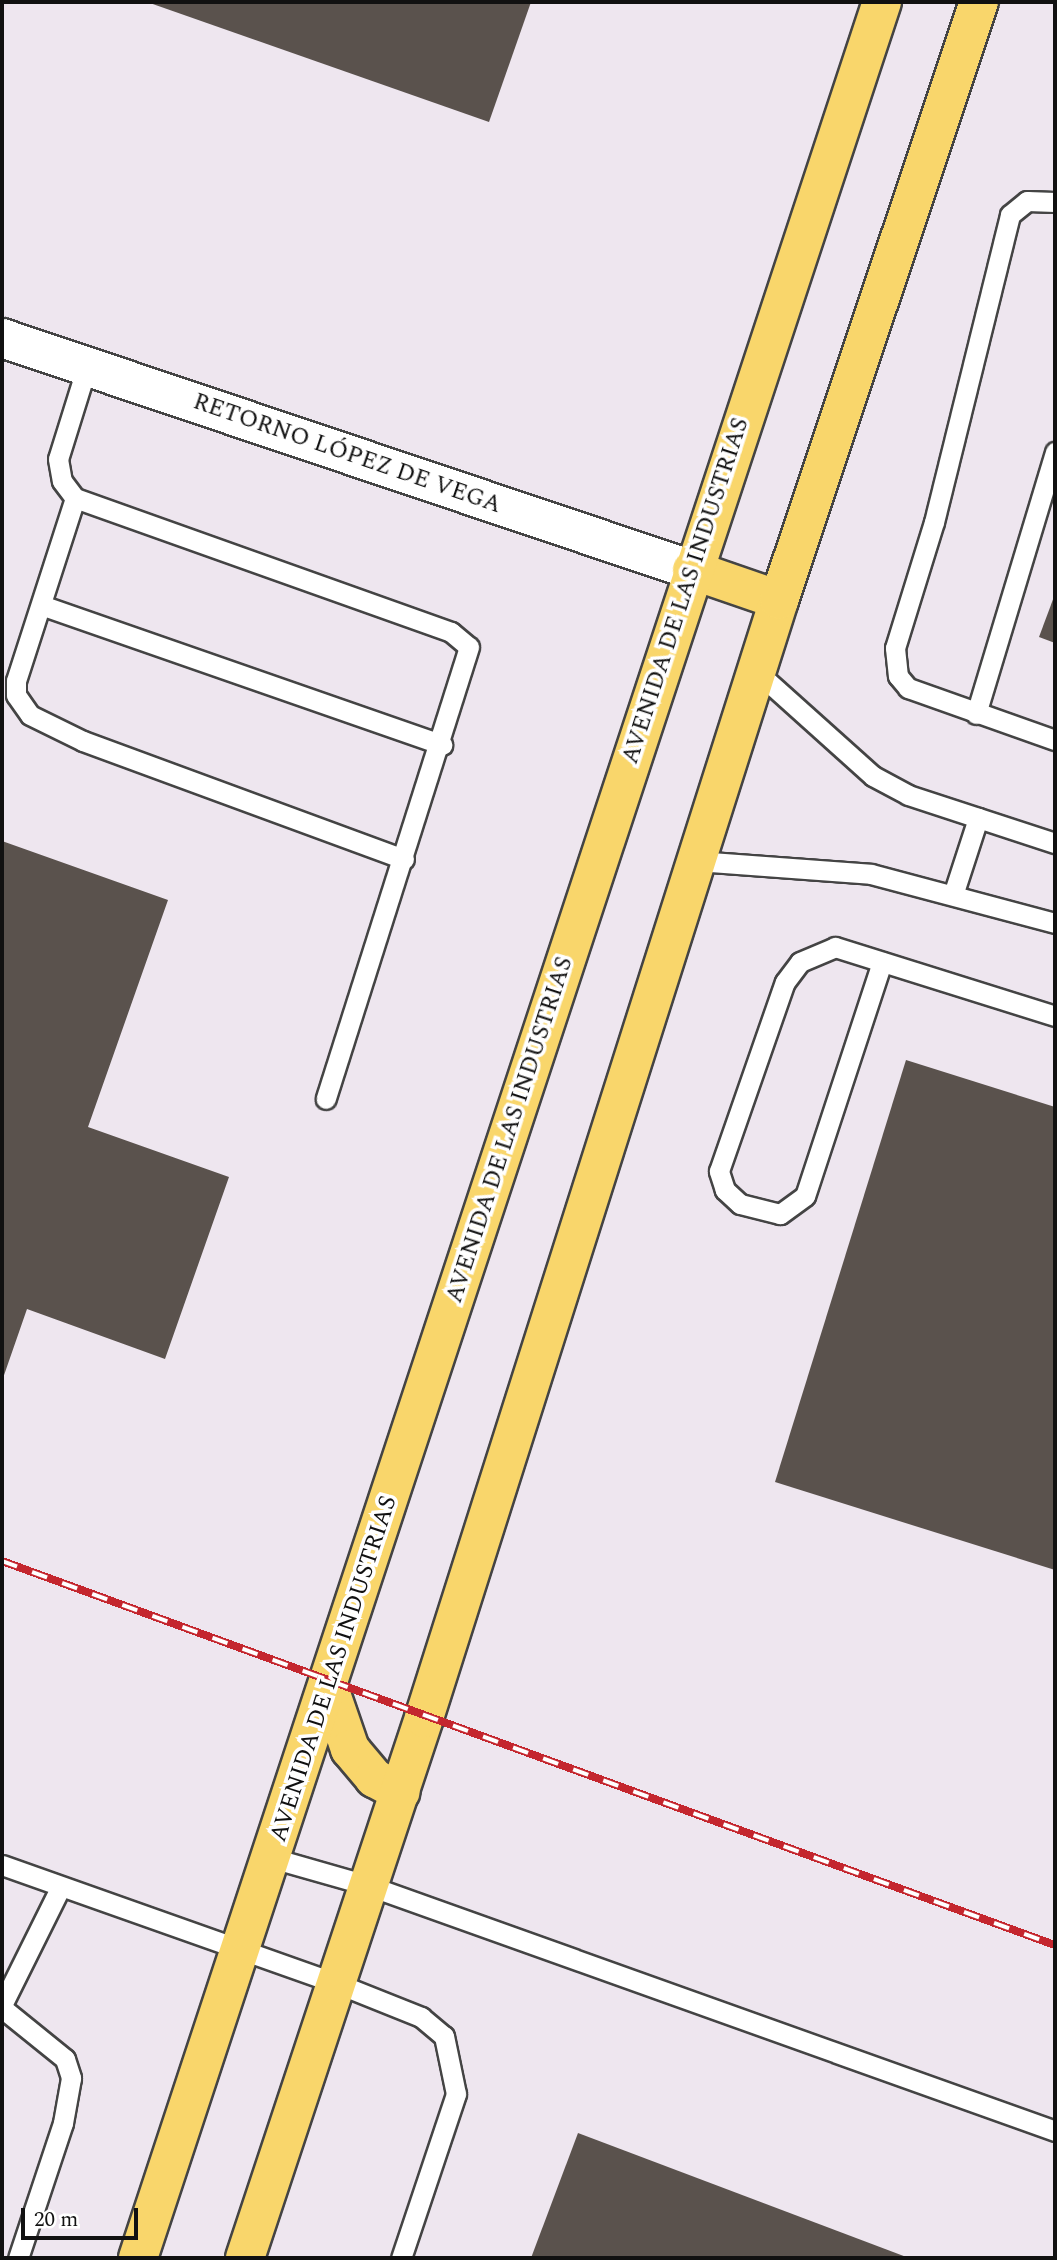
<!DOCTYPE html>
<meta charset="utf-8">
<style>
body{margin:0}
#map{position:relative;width:1057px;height:2260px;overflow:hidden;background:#fffdf5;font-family:Spectral,serif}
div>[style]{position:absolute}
.industrial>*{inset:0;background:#eee6ef}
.building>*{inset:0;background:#5a524d}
.roads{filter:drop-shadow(2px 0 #444) drop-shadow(-2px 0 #444) drop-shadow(0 2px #444) drop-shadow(0 -2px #444)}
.service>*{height:19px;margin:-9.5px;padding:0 9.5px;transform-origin:9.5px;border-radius:9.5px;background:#fff}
.minor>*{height:38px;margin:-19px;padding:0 19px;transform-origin:19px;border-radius:19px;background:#fff}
.primary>*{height:38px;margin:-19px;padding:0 19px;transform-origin:19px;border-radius:19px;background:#f9d66b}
.rail>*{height:8px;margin-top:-4px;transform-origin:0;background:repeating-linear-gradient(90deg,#fff 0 16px,#c4262e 0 32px);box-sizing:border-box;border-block:2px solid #c4262e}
span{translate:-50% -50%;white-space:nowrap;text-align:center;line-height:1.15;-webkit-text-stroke:7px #fff;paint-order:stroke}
.street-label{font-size:24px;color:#111}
.frame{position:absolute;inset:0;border:4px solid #111;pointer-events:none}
.scale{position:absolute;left:21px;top:2208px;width:117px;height:32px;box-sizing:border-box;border:4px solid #111;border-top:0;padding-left:9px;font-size:21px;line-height:24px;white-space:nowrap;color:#111;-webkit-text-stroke:5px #fff;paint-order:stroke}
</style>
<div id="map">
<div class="industrial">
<div style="clip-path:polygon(2px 2px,1055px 2px,1055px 2258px,2px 2258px)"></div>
</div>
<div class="building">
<div style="clip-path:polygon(147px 2px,531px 2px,489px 122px)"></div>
<div style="clip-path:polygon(1055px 594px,1055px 643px,1039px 637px)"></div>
<div style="clip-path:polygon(2px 841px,168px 900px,88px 1127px,229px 1177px,165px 1359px,27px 1309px,2px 1381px)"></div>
<div style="clip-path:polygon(906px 1060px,1055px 1107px,1055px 1570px,775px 1482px)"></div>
<div style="clip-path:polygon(578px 2133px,909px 2258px,531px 2258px)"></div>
</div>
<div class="roads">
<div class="service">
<div style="left:1055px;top:202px;width:28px;rotate:-178deg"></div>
<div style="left:1027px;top:201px;width:22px;rotate:141deg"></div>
<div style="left:1010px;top:215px;width:316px;rotate:103.9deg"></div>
<div style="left:934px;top:522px;width:132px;rotate:107.2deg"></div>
<div style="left:895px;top:648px;width:28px;rotate:84deg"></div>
<div style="left:898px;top:676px;width:16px;rotate:50deg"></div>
<div style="left:908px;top:688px;width:156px;rotate:19.5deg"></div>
<div style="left:87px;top:366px;width:97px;rotate:107.3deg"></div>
<div style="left:58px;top:459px;width:22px;rotate:80deg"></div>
<div style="left:62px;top:481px;width:21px;rotate:53deg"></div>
<div style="left:75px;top:498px;width:399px;rotate:19.6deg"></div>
<div style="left:451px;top:632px;width:23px;rotate:40deg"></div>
<div style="left:469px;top:647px;width:474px;rotate:107.6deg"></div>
<div style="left:75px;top:498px;width:192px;rotate:107.9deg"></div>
<div style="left:16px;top:681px;width:14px;rotate:90deg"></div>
<div style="left:16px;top:695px;width:24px;rotate:55deg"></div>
<div style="left:30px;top:715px;width:59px;rotate:26.1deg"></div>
<div style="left:83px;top:741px;width:342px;rotate:20.2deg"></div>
<div style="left:41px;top:605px;width:425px;rotate:19.2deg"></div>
<div style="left:756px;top:671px;width:157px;rotate:41.9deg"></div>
<div style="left:873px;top:776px;width:40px;rotate:28deg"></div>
<div style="left:908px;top:795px;width:155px;rotate:18.1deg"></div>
<div style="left:976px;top:714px;width:274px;rotate:-73.2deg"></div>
<div style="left:696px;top:861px;width:175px;rotate:4.2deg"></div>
<div style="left:871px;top:874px;width:190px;rotate:14.9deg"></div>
<div style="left:954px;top:892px;width:78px;rotate:-72deg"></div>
<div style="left:882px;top:962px;width:246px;rotate:108.2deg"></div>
<div style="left:805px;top:1196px;width:31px;rotate:144deg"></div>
<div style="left:780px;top:1214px;width:41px;rotate:-166deg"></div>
<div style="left:740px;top:1204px;width:21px;rotate:-137deg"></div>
<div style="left:725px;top:1190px;width:20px;rotate:-108deg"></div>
<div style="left:719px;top:1171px;width:200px;rotate:-70.8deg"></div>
<div style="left:785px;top:982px;width:25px;rotate:-53deg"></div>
<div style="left:800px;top:962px;width:38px;rotate:-23deg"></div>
<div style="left:835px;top:947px;width:231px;rotate:17.4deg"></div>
<div style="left:272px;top:1858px;width:99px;rotate:15.9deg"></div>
<div style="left:367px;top:1885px;width:731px;rotate:19.67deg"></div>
<div style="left:2px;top:1865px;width:354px;rotate:19.5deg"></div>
<div style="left:336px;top:1983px;width:92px;rotate:21.8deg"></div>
<div style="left:421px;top:2017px;width:30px;rotate:40deg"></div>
<div style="left:444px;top:2036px;width:59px;rotate:78.3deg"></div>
<div style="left:456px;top:2094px;width:173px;rotate:108.5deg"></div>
<div style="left:2px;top:2005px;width:131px;rotate:-63.6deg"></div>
<div style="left:2px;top:2008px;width:81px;rotate:39deg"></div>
<div style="left:65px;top:2059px;width:20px;rotate:72deg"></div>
<div style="left:71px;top:2078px;width:46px;rotate:100.1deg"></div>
<div style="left:63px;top:2123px;width:142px;rotate:108.4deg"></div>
</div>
<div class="minor">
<div style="left:2px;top:338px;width:728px;rotate:18.58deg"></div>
</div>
<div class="primary">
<div style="left:692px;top:570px;width:92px;rotate:19deg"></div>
<div style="left:329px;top:1688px;width:65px;rotate:71deg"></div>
<div style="left:350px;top:1749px;width:38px;rotate:50deg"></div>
<div style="left:374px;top:1778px;width:30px;rotate:28deg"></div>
<div style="left:138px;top:2258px;width:2376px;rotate:-71.75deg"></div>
<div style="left:245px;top:2258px;width:569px;rotate:-71.66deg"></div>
<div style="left:424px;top:1718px;width:1173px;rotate:-72.38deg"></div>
<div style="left:779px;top:600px;width:631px;rotate:-71.51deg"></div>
</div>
</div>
<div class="rail">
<div style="left:2px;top:1561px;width:1121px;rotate:20.04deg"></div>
</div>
<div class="street-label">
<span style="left:347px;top:454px;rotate:19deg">RETORNO LÓPEZ DE VEGA</span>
<span style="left:686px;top:591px;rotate:-72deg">AVENIDA DE LAS INDUSTRIAS</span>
<span style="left:510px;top:1130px;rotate:-72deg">AVENIDA DE LAS INDUSTRIAS</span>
<span style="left:334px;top:1669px;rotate:-72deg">AVENIDA DE LAS INDUSTRIAS</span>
</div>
<div class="frame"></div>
<div class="scale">20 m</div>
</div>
